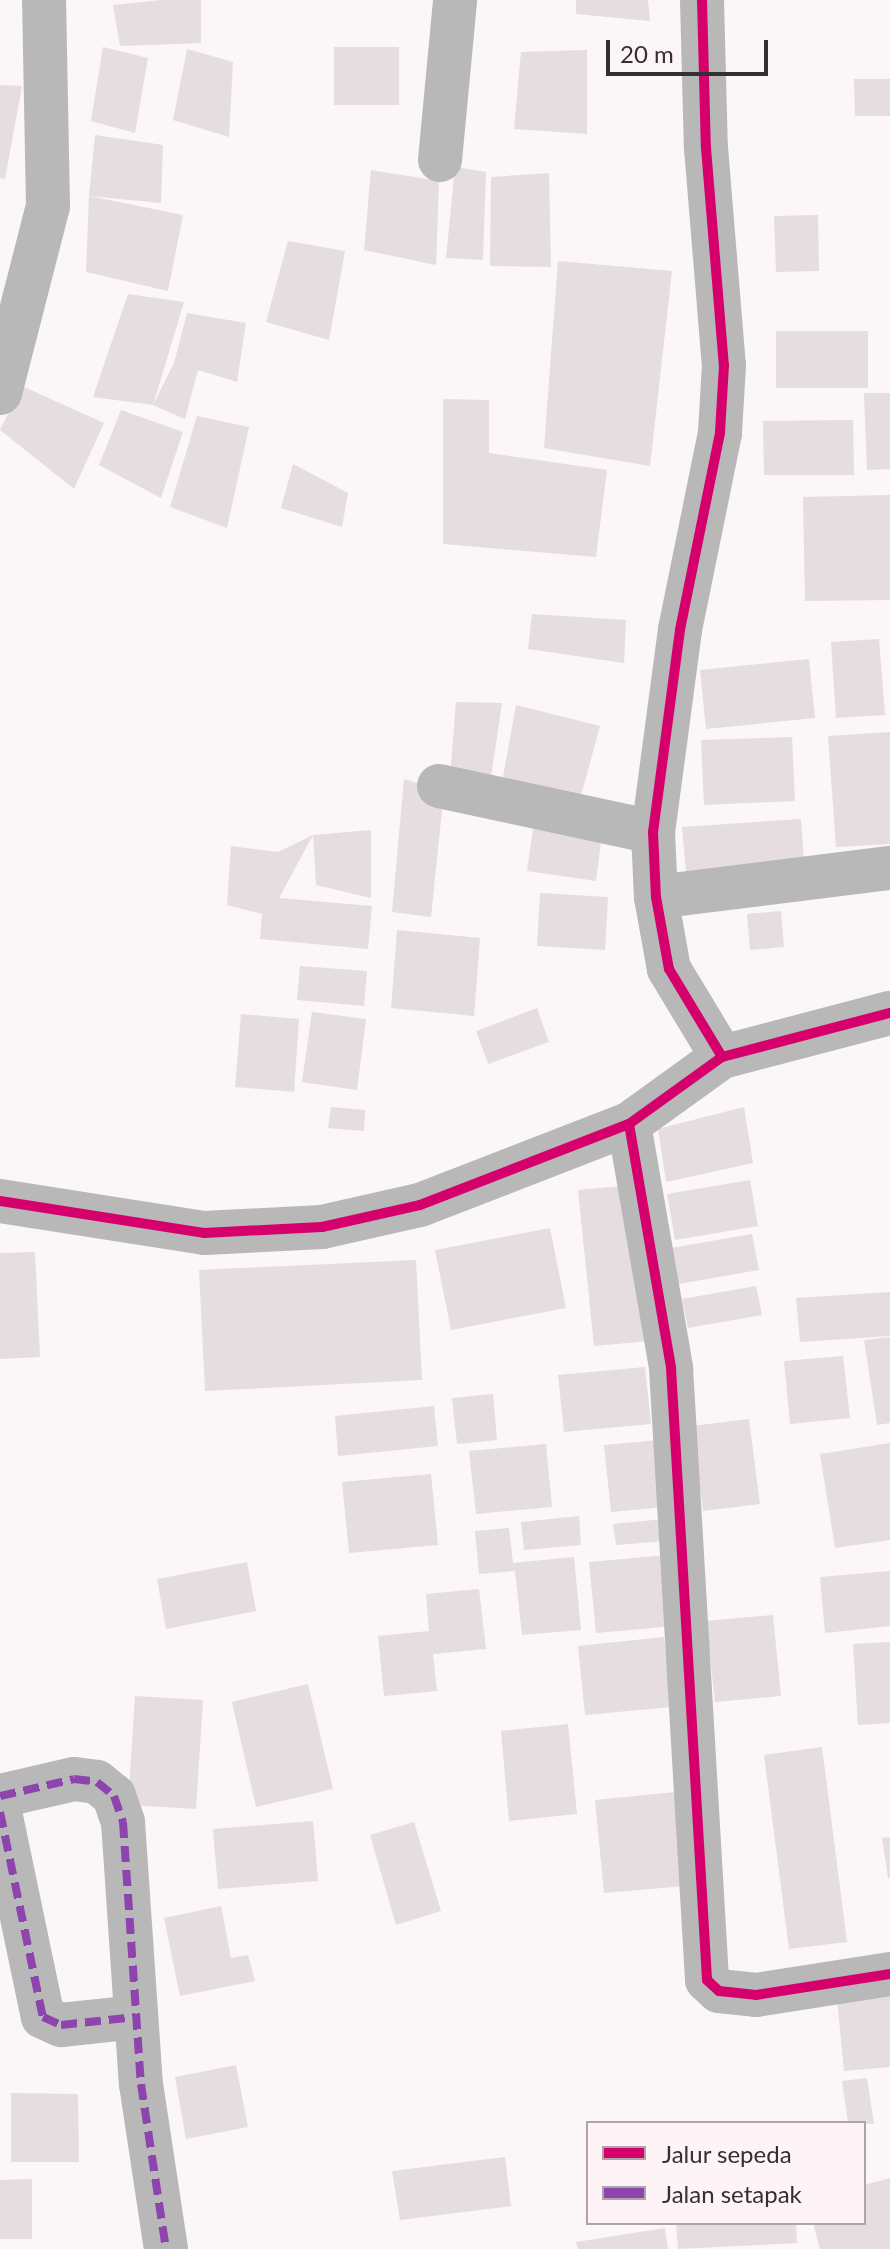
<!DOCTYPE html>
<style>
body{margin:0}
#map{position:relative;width:890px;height:2249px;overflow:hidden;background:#fbf6f7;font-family:Lato,sans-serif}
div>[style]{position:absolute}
.building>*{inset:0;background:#e5dddf}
.street>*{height:44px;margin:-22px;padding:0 22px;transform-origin:22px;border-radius:22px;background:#b7b8b7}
.quiet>*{height:8px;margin-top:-4px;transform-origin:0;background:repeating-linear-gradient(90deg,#8e44ad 0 16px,transparent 0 24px)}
.cycleway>*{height:10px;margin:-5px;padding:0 5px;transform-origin:5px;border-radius:5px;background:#d6006c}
span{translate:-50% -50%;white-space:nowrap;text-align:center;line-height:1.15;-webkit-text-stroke:8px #fef3f6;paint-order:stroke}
.legend{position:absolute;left:586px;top:2121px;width:280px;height:104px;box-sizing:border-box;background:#fef3f6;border:2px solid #ada5a7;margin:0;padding:10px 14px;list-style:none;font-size:24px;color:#342f31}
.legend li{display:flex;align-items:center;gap:16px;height:40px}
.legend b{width:40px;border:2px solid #ada5a7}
.scale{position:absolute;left:606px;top:40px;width:162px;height:36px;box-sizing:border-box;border:4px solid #342f31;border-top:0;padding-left:10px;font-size:24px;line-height:28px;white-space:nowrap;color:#342f31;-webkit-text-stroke:6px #fef3f6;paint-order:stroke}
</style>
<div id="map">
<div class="building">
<div style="clip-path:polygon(162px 0,201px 0,201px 43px,120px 46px,113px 5px)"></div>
<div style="clip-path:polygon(576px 0,648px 0,650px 21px,576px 14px)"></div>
<div style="clip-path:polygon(103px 47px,148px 58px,135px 133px,91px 121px)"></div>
<div style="clip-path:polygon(334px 47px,399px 47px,399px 105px,334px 105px)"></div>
<div style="clip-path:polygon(187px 49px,233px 62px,229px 137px,173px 120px)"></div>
<div style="clip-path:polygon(587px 50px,587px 134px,514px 129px,521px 52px)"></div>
<div style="clip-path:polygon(854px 79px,890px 79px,890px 116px,855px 116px)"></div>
<div style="clip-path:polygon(0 85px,22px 86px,5px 179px,0 178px)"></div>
<div style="clip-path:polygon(95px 135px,163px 145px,161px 203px,89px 196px)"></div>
<div style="clip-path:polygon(455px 167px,486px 172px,483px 260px,446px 258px)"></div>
<div style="clip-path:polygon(371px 170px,439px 181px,436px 265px,364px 250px)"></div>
<div style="clip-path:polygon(549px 173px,551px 267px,490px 266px,491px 177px)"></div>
<div style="clip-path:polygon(89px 196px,183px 215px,168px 291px,86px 272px)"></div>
<div style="clip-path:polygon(818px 215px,819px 271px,776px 272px,774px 216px)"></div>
<div style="clip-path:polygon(288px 241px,345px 251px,329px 340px,266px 322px)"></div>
<div style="clip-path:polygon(558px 261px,672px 271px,650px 466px,544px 448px)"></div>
<div style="clip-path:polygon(128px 294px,184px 302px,153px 405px,174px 363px,187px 313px,246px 323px,237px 382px,198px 370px,185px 419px,153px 405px,93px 397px)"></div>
<div style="clip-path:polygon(776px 331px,868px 331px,868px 388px,776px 388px)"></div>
<div style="clip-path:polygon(22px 386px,104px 423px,74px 489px,0 430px)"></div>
<div style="clip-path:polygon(864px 393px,890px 393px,890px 469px,867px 470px)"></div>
<div style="clip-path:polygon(443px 399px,489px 400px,489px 453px,607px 470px,596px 557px,443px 544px)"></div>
<div style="clip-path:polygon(121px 410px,183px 432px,161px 498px,99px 465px)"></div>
<div style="clip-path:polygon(197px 416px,249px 427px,227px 528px,170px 507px)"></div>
<div style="clip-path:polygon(853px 420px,854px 475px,764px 475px,763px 421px)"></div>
<div style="clip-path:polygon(293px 464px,348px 493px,342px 527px,281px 508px)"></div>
<div style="clip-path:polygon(890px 495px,890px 600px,805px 601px,803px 497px)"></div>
<div style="clip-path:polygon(532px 614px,626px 620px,624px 663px,528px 649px)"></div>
<div style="clip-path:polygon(879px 639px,885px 715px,836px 718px,831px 642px)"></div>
<div style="clip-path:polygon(809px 659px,815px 718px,706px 729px,700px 670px)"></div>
<div style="clip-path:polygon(456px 702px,502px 703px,491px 777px,450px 778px)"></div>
<div style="clip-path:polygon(516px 705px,600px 726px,578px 807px,503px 777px)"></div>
<div style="clip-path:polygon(890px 732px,890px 844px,836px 847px,828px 736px)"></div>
<div style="clip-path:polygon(792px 737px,795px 801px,704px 805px,701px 740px)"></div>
<div style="clip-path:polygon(404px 779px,444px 791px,431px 917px,392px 912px)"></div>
<div style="clip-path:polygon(535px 815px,603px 825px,596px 881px,527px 871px)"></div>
<div style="clip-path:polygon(801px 819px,805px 874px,687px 881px,682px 827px)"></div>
<div style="clip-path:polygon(371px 830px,371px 898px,316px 885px,313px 835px)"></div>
<div style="clip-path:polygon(313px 835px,279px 898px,372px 906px,368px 949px,260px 939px,262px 914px,227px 905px,231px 846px,278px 852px)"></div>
<div style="clip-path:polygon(540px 893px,608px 897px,605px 950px,537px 946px)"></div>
<div style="clip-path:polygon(781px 911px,784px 947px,750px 950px,747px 914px)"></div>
<div style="clip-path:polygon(397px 930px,480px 938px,474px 1016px,391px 1008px)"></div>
<div style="clip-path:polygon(300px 966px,367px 971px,364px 1006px,297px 1000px)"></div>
<div style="clip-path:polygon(537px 1008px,549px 1042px,488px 1064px,476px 1031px)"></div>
<div style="clip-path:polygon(312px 1012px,366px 1019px,357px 1090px,302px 1082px)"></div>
<div style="clip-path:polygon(241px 1014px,299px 1019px,294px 1092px,235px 1087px)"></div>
<div style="clip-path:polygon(331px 1107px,365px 1110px,364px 1131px,328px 1128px)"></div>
<div style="clip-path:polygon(744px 1107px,753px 1163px,666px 1182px,658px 1129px)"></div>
<div style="clip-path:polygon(750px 1180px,758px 1226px,675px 1240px,667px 1194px)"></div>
<div style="clip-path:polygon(633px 1185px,649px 1341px,594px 1346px,578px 1190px)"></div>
<div style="clip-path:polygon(550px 1228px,566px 1308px,451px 1330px,435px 1250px)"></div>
<div style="clip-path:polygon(752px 1234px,759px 1270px,678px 1284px,671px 1248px)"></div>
<div style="clip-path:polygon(35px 1252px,40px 1357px,0 1359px,0 1253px)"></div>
<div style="clip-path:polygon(416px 1260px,422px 1380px,205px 1391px,199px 1270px)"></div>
<div style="clip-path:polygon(756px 1286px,762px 1315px,688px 1328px,682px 1299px)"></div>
<div style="clip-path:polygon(890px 1292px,890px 1336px,800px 1342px,796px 1298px)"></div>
<div style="clip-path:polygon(890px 1337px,890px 1423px,877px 1425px,864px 1340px)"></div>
<div style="clip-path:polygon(843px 1356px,850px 1418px,790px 1424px,784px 1361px)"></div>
<div style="clip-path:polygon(645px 1367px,651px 1424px,564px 1432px,558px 1375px)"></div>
<div style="clip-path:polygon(493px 1394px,497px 1440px,457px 1444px,452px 1398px)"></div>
<div style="clip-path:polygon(434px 1406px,438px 1446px,338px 1456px,335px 1416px)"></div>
<div style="clip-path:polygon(749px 1419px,760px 1504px,703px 1511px,692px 1426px)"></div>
<div style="clip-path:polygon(659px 1440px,665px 1507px,611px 1512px,604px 1445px)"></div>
<div style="clip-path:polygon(890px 1443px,890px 1540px,835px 1548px,820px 1454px)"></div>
<div style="clip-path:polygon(546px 1444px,552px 1507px,476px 1514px,469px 1451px)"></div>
<div style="clip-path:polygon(431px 1474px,438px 1545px,349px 1553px,342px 1482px)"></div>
<div style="clip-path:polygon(579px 1516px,581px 1545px,524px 1550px,521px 1522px)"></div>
<div style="clip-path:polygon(664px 1519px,666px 1541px,616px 1545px,613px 1524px)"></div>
<div style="clip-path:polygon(509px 1528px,513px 1563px,574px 1557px,581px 1630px,522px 1635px,515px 1571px,479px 1574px,475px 1531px)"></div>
<div style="clip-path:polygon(667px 1555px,675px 1626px,596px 1633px,589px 1562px)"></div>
<div style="clip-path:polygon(247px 1562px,256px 1611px,166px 1629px,157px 1579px)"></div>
<div style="clip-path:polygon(890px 1571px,890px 1626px,825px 1633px,820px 1577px)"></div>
<div style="clip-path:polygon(479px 1589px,486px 1649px,433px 1654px,437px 1691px,384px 1696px,378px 1636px,429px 1631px,426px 1594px)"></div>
<div style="clip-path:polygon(773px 1615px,781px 1696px,715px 1702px,706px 1621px)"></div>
<div style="clip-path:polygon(664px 1637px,672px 1707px,585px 1715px,578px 1646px)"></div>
<div style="clip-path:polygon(890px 1642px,890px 1723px,858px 1725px,853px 1644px)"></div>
<div style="clip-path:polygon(308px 1684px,333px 1789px,256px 1807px,232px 1702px)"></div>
<div style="clip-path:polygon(135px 1696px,203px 1700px,196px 1809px,128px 1805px)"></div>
<div style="clip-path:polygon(568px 1724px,577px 1814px,509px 1821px,501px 1731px)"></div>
<div style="clip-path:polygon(822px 1747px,847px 1942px,789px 1949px,764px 1755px)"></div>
<div style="clip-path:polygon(676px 1792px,685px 1886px,604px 1893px,595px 1800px)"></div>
<div style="clip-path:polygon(313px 1821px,318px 1881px,218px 1889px,213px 1829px)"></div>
<div style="clip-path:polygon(414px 1822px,441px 1911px,396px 1925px,370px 1835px)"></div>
<div style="clip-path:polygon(890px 1837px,890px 1878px,888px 1878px,882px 1838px)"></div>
<div style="clip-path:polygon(221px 1906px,231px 1958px,248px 1955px,255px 1981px,180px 1996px,164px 1918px)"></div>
<div style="clip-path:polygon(890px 1994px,890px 2067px,844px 2071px,837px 1999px)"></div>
<div style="clip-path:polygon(236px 2065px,248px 2127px,186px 2139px,175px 2077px)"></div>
<div style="clip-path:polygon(867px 2078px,874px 2124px,848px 2123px,842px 2081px)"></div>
<div style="clip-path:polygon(11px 2093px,78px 2094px,79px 2162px,11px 2162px)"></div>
<div style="clip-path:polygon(505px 2157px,511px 2206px,400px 2220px,392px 2171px)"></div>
<div style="clip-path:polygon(890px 2178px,890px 2249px,820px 2249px,813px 2223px,864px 2223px,864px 2185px)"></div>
<div style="clip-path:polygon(32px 2179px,32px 2239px,0 2239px,0 2180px)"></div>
<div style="clip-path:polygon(676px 2223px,796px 2223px,797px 2243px,678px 2249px)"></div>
<div style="clip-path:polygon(665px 2228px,668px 2249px,578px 2249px,576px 2242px)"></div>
</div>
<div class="street">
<div style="left:702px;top:0;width:148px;rotate:88.5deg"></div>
<div style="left:706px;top:148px;width:218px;rotate:85.3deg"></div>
<div style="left:724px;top:365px;width:68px;rotate:93.4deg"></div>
<div style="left:720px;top:433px;width:201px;rotate:101.5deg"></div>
<div style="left:680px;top:630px;width:204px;rotate:97.6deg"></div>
<div style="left:653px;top:832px;width:65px;rotate:87.4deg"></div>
<div style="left:656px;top:897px;width:73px;rotate:79.8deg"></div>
<div style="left:669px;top:969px;width:103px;rotate:58.9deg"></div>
<div style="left:440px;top:160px;width:161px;rotate:-84.6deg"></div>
<div style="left:0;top:393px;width:193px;rotate:-75.6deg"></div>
<div style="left:48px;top:206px;width:206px;rotate:-91.1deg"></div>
<div style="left:439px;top:786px;width:219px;rotate:12.1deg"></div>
<div style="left:656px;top:897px;width:236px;rotate:-7.1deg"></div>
<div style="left:629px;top:1124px;width:248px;rotate:80.2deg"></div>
<div style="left:671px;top:1368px;width:613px;rotate:86.63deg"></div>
<div style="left:707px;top:1980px;width:16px;rotate:43deg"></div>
<div style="left:719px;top:1991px;width:37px;rotate:6deg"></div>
<div style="left:756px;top:1995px;width:136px;rotate:-8.9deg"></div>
<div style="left:0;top:1201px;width:206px;rotate:8.9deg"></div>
<div style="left:204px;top:1233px;width:118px;rotate:-2.9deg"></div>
<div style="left:322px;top:1227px;width:100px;rotate:-12.7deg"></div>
<div style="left:420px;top:1205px;width:224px;rotate:-21.2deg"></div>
<div style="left:629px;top:1124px;width:115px;rotate:-35.8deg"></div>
<div style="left:722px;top:1057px;width:174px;rotate:-14.7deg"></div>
<div style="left:0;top:1796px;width:76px;rotate:-12.9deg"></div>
<div style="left:74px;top:1779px;width:23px;rotate:7deg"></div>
<div style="left:97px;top:1782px;width:22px;rotate:39deg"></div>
<div style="left:114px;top:1796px;width:28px;rotate:71deg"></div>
<div style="left:123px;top:1822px;width:263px;rotate:86.1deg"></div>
<div style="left:141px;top:2084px;width:167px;rotate:81.4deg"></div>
<div style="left:0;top:1812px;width:209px;rotate:78.2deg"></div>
<div style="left:43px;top:2017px;width:20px;rotate:24deg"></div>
<div style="left:61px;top:2025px;width:75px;rotate:-6.1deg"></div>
</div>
<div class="quiet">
<div style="left:0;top:1796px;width:76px;rotate:-12.9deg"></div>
<div style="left:74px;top:1779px;width:23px;rotate:7deg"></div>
<div style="left:97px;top:1782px;width:22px;rotate:39deg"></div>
<div style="left:114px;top:1796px;width:28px;rotate:71deg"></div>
<div style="left:123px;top:1822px;width:263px;rotate:86.1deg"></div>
<div style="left:141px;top:2084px;width:167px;rotate:81.4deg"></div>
<div style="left:0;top:1812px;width:209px;rotate:78.2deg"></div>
<div style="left:43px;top:2017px;width:20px;rotate:24deg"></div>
<div style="left:61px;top:2025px;width:75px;rotate:-6.1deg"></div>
</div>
<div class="cycleway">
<div style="left:702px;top:0;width:148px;rotate:88.5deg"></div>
<div style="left:706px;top:148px;width:218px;rotate:85.3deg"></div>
<div style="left:724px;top:365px;width:68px;rotate:93.4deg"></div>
<div style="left:720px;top:433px;width:201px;rotate:101.5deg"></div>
<div style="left:680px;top:630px;width:204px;rotate:97.6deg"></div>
<div style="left:653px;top:832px;width:65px;rotate:87.4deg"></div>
<div style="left:656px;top:897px;width:73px;rotate:79.8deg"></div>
<div style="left:669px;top:969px;width:103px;rotate:58.9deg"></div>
<div style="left:629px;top:1124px;width:248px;rotate:80.2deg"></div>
<div style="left:671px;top:1368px;width:613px;rotate:86.63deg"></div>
<div style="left:707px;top:1980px;width:16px;rotate:43deg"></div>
<div style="left:719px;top:1991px;width:37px;rotate:6deg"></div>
<div style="left:756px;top:1995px;width:136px;rotate:-8.9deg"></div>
<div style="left:0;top:1201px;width:206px;rotate:8.9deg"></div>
<div style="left:204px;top:1233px;width:118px;rotate:-2.9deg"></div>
<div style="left:322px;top:1227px;width:100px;rotate:-12.7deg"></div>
<div style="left:420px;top:1205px;width:224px;rotate:-21.2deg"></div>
<div style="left:629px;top:1124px;width:115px;rotate:-35.8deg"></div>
<div style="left:722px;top:1057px;width:174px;rotate:-14.7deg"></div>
</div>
<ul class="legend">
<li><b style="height:10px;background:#d6006c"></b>Jalur sepeda</li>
<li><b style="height:10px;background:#8e44ad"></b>Jalan setapak</li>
</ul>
<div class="scale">20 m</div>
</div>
